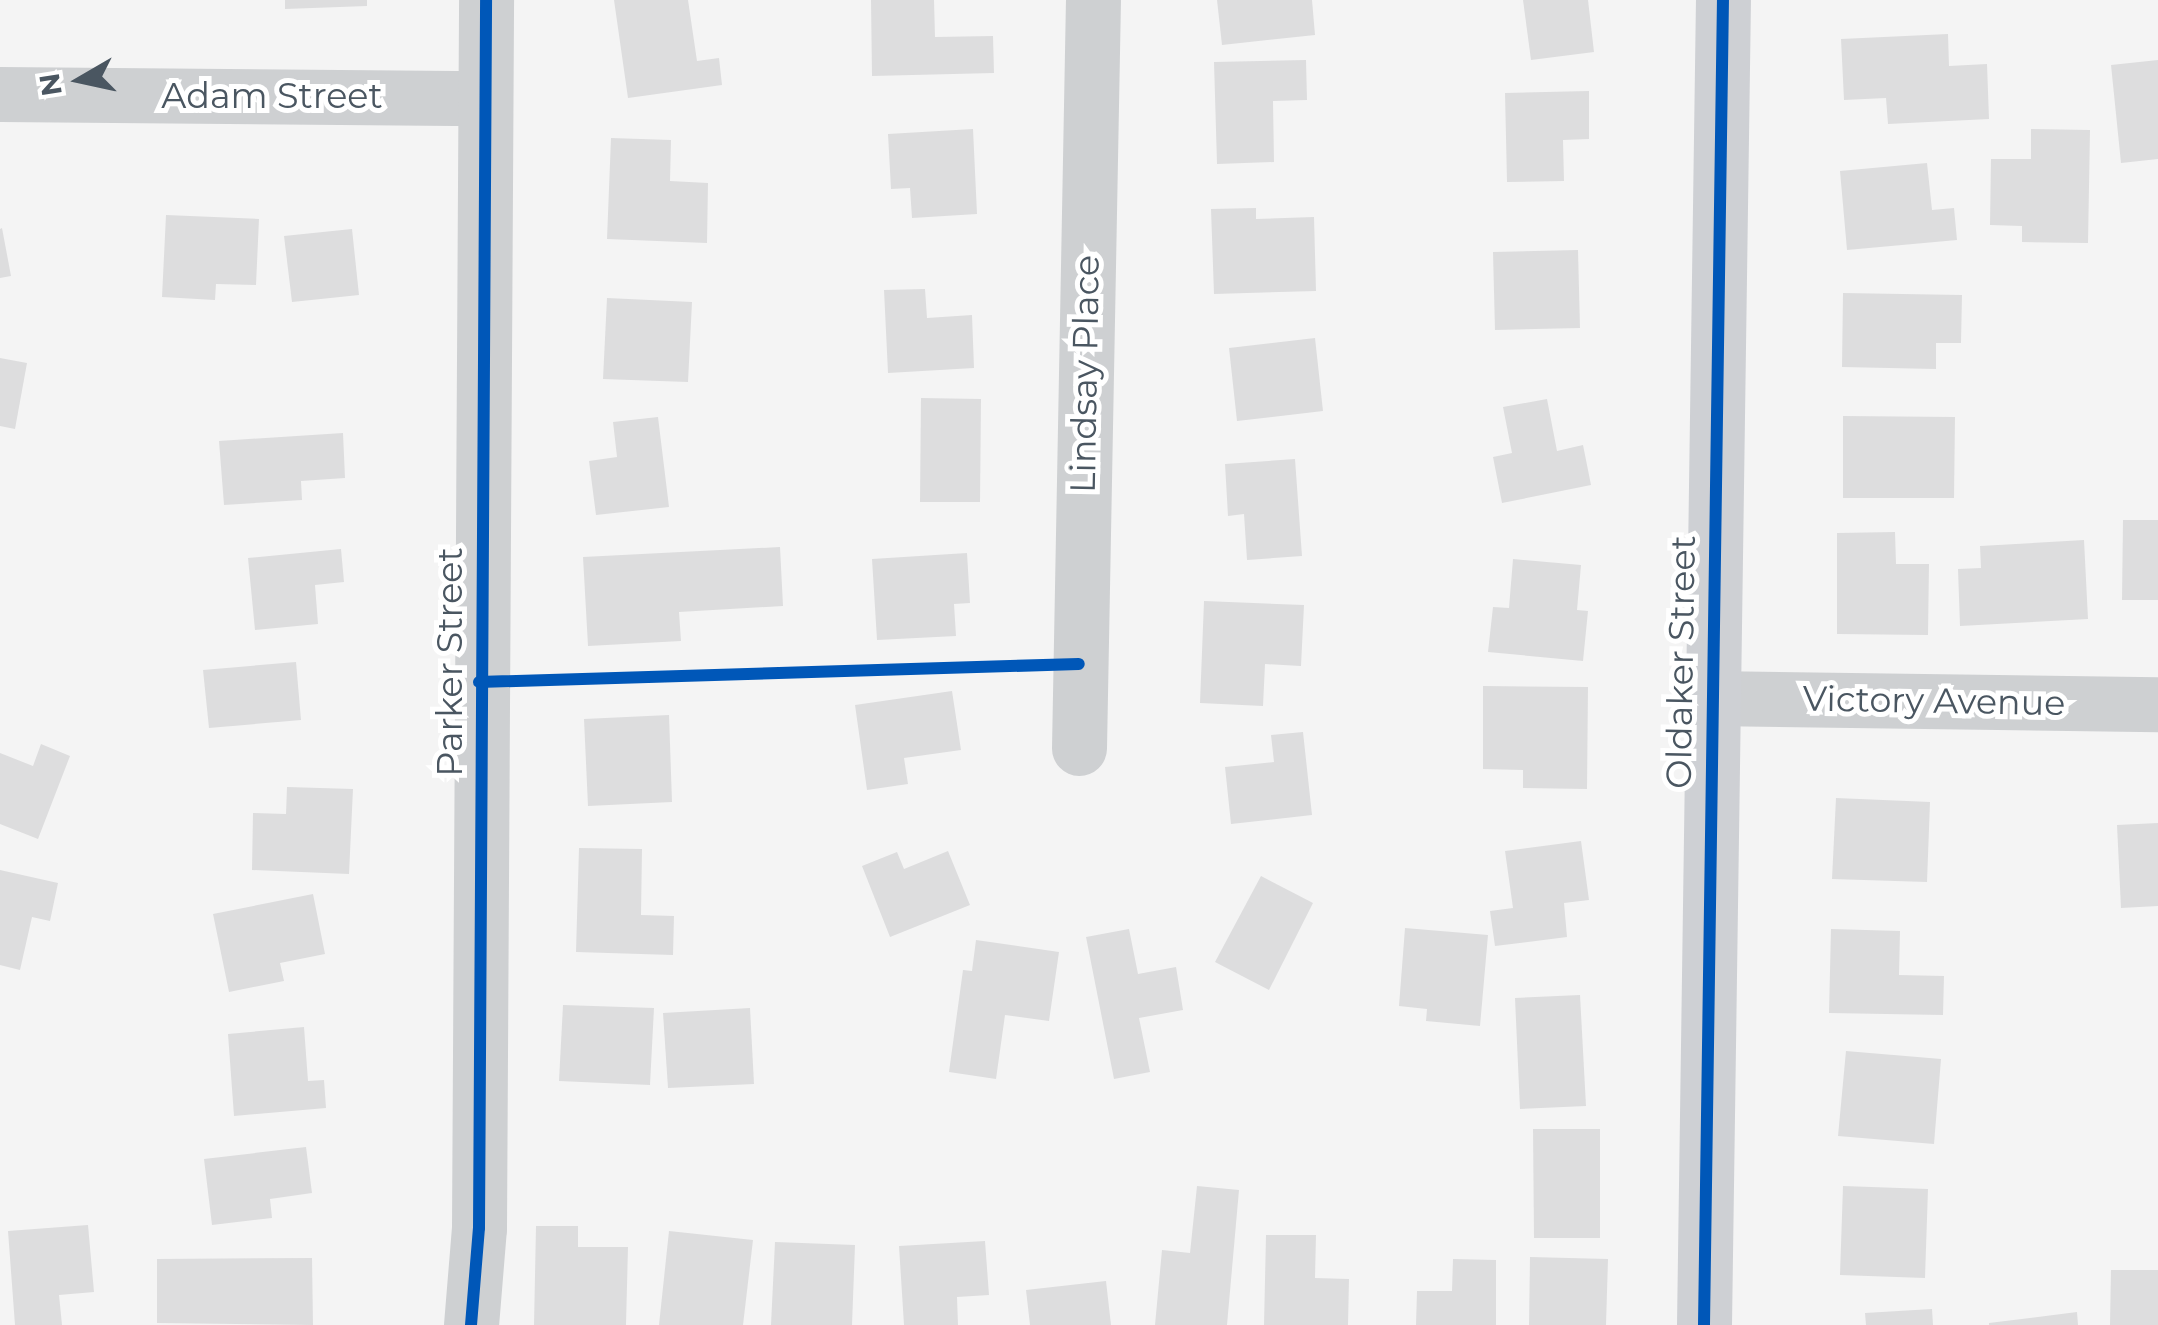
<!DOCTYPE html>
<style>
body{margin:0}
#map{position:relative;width:2158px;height:1325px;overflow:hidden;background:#f4f4f4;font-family:Montserrat,sans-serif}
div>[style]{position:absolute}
.building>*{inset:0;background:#ddddde}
.street>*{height:55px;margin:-27.5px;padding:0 27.5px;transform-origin:27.5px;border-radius:27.5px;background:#ced0d2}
.secondary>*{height:55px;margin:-27.5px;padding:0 27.5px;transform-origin:27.5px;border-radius:27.5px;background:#ced0d4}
.cycleway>*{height:12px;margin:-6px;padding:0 6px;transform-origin:6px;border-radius:6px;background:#0057b8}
span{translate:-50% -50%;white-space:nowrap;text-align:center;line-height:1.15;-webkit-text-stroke:10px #fff;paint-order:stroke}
.street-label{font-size:35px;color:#4a5661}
.north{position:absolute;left:30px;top:30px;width:100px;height:100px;-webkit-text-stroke:8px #fff;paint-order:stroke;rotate:261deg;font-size:28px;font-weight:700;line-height:40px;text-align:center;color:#4a5661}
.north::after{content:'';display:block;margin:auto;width:35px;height:45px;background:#4a5661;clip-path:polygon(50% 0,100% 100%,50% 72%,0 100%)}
</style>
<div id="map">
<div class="building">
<div style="clip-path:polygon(285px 0,367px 0,367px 6px,285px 9px)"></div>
<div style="clip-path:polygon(614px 0,688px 0,697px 61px,719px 58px,722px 85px,628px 98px)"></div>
<div style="clip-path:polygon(871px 0,934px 0,935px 37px,993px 36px,994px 73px,872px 76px)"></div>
<div style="clip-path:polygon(1217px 0,1312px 0,1315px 35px,1222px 45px)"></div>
<div style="clip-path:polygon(1523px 0,1588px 0,1594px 52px,1531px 60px)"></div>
<div style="clip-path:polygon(1948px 34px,1949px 66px,1987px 64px,1989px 119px,1888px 124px,1886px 98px,1844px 100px,1841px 39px)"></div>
<div style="clip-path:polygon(1306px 60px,1307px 100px,1273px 101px,1274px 162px,1217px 164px,1214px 62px)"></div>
<div style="clip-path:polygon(2158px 60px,2158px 159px,2121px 163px,2111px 65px)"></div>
<div style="clip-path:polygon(1589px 91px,1589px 139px,1563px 140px,1564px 181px,1507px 182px,1505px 93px)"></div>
<div style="clip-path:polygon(973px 129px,977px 214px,912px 218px,910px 188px,891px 189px,888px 134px)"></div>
<div style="clip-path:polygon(2031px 129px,2090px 130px,2088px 243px,2022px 242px,2022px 226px,1990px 225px,1991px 159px,2031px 159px)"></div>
<div style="clip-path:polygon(611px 138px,671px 140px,670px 181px,708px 183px,707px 243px,607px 239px)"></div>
<div style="clip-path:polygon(1927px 163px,1932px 210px,1954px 208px,1957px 240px,1847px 250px,1840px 171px)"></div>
<div style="clip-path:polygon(1256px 208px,1256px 219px,1314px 217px,1316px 291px,1214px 294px,1211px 209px)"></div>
<div style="clip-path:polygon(166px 215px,259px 219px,256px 285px,216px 284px,215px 300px,162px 297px)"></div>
<div style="clip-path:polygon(2px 228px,11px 276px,0 278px,0 229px)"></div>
<div style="clip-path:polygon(352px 229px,359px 295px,292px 302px,284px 236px)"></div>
<div style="clip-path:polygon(1578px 250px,1580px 328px,1495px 330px,1493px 252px)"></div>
<div style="clip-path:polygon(925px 289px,927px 318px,972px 315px,974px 368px,888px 373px,884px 290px)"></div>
<div style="clip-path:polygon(1843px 293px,1962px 295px,1961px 343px,1936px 343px,1936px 369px,1842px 367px)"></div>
<div style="clip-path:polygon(607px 298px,692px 302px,688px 382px,603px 379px)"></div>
<div style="clip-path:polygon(1315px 338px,1323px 411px,1237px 421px,1229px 348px)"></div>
<div style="clip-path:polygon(0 358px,27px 363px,15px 429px,0 426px)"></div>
<div style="clip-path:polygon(921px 398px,981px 399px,980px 502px,920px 502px)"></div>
<div style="clip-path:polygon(1547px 399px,1557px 451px,1583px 445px,1591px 485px,1502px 503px,1493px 457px,1512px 453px,1503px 407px)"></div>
<div style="clip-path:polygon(1843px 416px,1955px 417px,1954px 498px,1843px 498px)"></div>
<div style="clip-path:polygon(658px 417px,669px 507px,596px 515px,589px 461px,617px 457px,613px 422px)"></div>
<div style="clip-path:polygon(343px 433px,345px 478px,301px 481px,302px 500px,224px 505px,219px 441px)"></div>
<div style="clip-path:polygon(1295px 459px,1302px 556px,1247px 560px,1244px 514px,1228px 516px,1225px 464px)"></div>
<div style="clip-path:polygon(2123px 520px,2158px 520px,2158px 600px,2122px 600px)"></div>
<div style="clip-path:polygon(1895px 532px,1896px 564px,1929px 564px,1928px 635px,1837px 634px,1837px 533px)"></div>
<div style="clip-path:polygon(2084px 540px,2088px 619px,1960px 626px,1958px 569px,1981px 568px,1980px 546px)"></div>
<div style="clip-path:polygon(780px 547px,783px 606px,679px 612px,681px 641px,588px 646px,583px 557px)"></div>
<div style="clip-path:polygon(341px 549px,344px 582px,315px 585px,318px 624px,255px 630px,248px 558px)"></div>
<div style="clip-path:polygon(967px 553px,970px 603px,954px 604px,956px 636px,877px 640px,872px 559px)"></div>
<div style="clip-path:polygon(1513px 559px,1581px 565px,1577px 610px,1588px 611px,1583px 661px,1488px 652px,1493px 607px,1509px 608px)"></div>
<div style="clip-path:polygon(1204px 601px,1304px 605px,1301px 666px,1265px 664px,1263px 706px,1200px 703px)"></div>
<div style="clip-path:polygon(296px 662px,301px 720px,209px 728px,203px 670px)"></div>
<div style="clip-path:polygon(1483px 686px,1588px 687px,1587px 789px,1523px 788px,1523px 770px,1483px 769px)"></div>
<div style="clip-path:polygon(952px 691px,961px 750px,904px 758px,908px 784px,867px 790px,855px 705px)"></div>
<div style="clip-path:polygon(669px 715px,672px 802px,588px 806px,584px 719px)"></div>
<div style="clip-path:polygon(1303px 732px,1312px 815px,1231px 824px,1225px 767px,1274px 762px,1271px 735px)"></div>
<div style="clip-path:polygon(41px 744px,70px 756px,38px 839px,0 824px,0 753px,33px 766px)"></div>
<div style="clip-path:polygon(287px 787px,353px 789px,349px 874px,252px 870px,253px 813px,286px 814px)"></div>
<div style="clip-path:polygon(1836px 798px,1930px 802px,1927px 882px,1832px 879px)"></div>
<div style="clip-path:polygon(2158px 823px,2158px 906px,2121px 908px,2117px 825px)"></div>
<div style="clip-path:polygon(1581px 841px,1589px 900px,1564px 903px,1567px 937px,1495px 946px,1490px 911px,1513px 908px,1505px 851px)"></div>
<div style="clip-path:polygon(579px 848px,642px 849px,641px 915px,674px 916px,673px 955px,576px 952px)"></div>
<div style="clip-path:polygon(948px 851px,970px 905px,890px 937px,862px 866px,897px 852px,904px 869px)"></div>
<div style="clip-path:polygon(0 870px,58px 883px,50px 921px,32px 917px,20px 970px,0 965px)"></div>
<div style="clip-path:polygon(1261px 876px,1313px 903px,1269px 990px,1215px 962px)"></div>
<div style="clip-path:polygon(313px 894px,325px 954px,280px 963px,284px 981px,229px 992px,213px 914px)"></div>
<div style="clip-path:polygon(1405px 928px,1488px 935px,1480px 1026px,1426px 1021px,1427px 1009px,1399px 1006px)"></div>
<div style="clip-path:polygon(1129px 929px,1138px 974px,1176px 967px,1183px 1010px,1139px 1018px,1150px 1072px,1114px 1079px,1086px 937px)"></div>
<div style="clip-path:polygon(1831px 929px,1900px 931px,1899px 975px,1944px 976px,1943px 1015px,1829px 1013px)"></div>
<div style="clip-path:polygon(976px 940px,1059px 952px,1049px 1021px,1005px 1015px,996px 1079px,949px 1072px,963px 970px,972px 971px)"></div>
<div style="clip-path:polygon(1580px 995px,1586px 1106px,1520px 1109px,1515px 998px)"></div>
<div style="clip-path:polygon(563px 1005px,654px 1008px,650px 1085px,559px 1081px)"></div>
<div style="clip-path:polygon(750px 1008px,754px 1084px,668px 1088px,663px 1013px)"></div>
<div style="clip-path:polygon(304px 1027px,308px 1081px,324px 1080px,326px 1108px,234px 1116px,228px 1034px)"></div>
<div style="clip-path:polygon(1846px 1051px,1941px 1059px,1934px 1144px,1838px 1136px)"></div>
<div style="clip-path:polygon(1533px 1129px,1600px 1129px,1600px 1238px,1534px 1238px)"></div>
<div style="clip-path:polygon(306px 1147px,312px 1193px,270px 1199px,272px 1218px,212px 1225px,204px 1159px)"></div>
<div style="clip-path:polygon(1197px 1186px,1239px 1190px,1227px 1325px,1155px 1325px,1162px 1250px,1190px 1253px)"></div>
<div style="clip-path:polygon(1843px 1186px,1928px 1189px,1925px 1278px,1840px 1275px)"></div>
<div style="clip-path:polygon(88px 1225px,94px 1292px,59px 1295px,62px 1325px,15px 1325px,8px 1231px)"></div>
<div style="clip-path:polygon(536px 1226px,578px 1226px,578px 1247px,628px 1247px,626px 1325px,534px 1325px)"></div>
<div style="clip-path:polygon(669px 1231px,753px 1240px,743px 1325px,659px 1325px)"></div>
<div style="clip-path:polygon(1266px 1235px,1316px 1235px,1315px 1278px,1349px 1279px,1348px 1325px,1264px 1325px)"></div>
<div style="clip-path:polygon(985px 1241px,989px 1295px,957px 1297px,958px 1325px,904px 1325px,899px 1246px)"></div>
<div style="clip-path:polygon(775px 1242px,855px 1245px,852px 1325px,771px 1325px)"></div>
<div style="clip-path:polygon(1530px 1257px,1608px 1259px,1606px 1325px,1529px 1325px)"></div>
<div style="clip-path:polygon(312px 1258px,313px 1325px,157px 1323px,157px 1259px)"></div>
<div style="clip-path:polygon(1453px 1259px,1496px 1260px,1496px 1325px,1416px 1325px,1417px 1291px,1452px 1291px)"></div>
<div style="clip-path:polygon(2111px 1270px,2158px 1270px,2158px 1325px,2110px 1325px)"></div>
<div style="clip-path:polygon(1106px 1281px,1111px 1325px,1030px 1325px,1026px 1290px)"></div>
<div style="clip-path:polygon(1932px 1309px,1933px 1325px,1866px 1325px,1865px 1313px)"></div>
<div style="clip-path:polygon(2077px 1312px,2078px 1325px,1989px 1325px,1989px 1323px)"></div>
</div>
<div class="street">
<div style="left:0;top:94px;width:484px;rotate:0.5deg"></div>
<div style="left:1710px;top:698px;width:448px;rotate:0.8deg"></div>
<div style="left:1079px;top:748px;width:748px;rotate:-88.93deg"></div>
<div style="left:471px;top:1325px;width:97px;rotate:-85.3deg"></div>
<div style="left:479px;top:1228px;width:1228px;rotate:-89.67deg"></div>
</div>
<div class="secondary">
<div style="left:1704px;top:1325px;width:1325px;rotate:-89.18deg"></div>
</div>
<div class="cycleway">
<div style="left:479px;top:682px;width:600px;rotate:-1.72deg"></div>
<div style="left:471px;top:1325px;width:97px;rotate:-85.3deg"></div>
<div style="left:479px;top:1228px;width:1228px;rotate:-89.67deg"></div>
<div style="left:1704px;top:1325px;width:1325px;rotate:-89.18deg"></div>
</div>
<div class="street-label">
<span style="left:272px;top:96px">Adam Street</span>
<span style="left:1085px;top:374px;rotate:-89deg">Lindsay Place</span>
<span style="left:450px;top:662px;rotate:-90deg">Parker Street</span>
<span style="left:1681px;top:662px;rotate:-89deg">Oldaker Street</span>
<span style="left:1934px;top:701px;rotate:1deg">Victory Avenue</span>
</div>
<div class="north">N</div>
</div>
